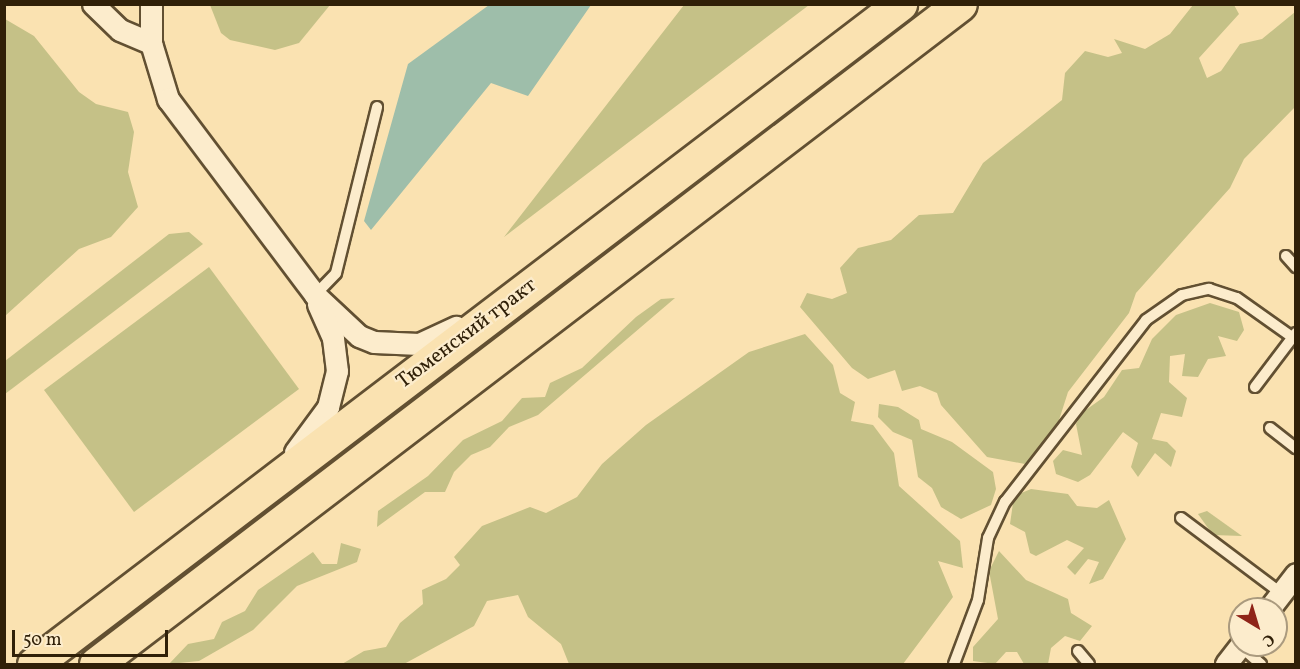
<!DOCTYPE html>
<meta charset="utf-8">
<style>
body{margin:0}
#map{position:relative;width:1300px;height:669px;overflow:hidden;background:#fae2b1;font-family:Vollkorn,serif}
div>[style]{position:absolute}
.green>*{inset:0;background:#c5c187}
.water>*{inset:0;background:#9ebeaa}
.roads{filter:drop-shadow(2px 0 #625032) drop-shadow(-2px 0 #625032) drop-shadow(0 2px #625032) drop-shadow(0 -2px #625032)}
.service>*{height:10px;margin:-5px;padding:0 5px;transform-origin:5px;border-radius:5px;background:#fceccc}
.minor>*{height:21px;margin:-10.5px;padding:0 10.5px;transform-origin:10.5px;border-radius:10.5px;background:#fceccc}
.primary>*{height:33px;margin:-16.5px;padding:0 16.5px;transform-origin:16.5px;border-radius:16.5px;background:#fae2b1}
span{translate:-50% -50%;white-space:nowrap;text-align:center;line-height:1.15;-webkit-text-stroke:4.5px #fceccc;paint-order:stroke}
.street-label{font-size:21px;color:#302008}
.frame{position:absolute;inset:0;border:6px solid #302008;pointer-events:none}
.north{position:absolute;left:1228px;top:597px;width:60px;height:60px;box-sizing:border-box;background:#fceccc;border:2px solid #aa9a7e;border-radius:50%;rotate:142deg;font-size:16px;font-weight:700;line-height:24px;text-align:center;color:#302008}
.north::after{content:'';display:block;margin:auto;width:21px;height:27px;background:#8f2418;clip-path:polygon(50% 0,100% 100%,50% 72%,0 100%)}
.scale{position:absolute;left:12px;top:630px;width:156px;height:27px;box-sizing:border-box;border:3px solid #302008;border-top:0;padding-left:8px;font-size:18px;line-height:21px;white-space:nowrap;color:#302008;-webkit-text-stroke:4px #fceccc;paint-order:stroke}
</style>
<div id="map">
<div class="green">
<div style="clip-path:polygon(684px 4px,809px 5px,504px 237px,684px 5px)"></div>
<div style="clip-path:polygon(210px 5px,330px 5px,299px 43px,275px 50px,230px 40px,221px 33px)"></div>
<div style="clip-path:polygon(1193px 5px,1234px 5px,1239px 14px,1199px 58px,1207px 78px,1221px 71px,1240px 44px,1262px 39px,1295px 12px,1295px 107px,1244px 159px,1230px 188px,1136px 293px,1129px 313px,1068px 392px,1052px 442px,1025px 464px,987px 457px,941px 405px,937px 393px,920px 386px,902px 391px,895px 370px,868px 379px,852px 368px,800px 307px,807px 293px,832px 299px,847px 293px,840px 268px,858px 248px,891px 240px,919px 215px,953px 213px,983px 163px,1062px 100px,1065px 73px,1085px 51px,1108px 57px,1122px 53px,1114px 39px,1145px 49px,1170px 34px)"></div>
<div style="clip-path:polygon(5px 19px,34px 36px,79px 92px,96px 104px,128px 112px,134px 132px,128px 172px,138px 207px,111px 237px,79px 249px,5px 316px)"></div>
<div style="clip-path:polygon(189px 232px,203px 244px,5px 394px,5px 361px,169px 234px)"></div>
<div style="clip-path:polygon(209px 267px,299px 389px,134px 512px,44px 390px)"></div>
<div style="clip-path:polygon(675px 298px,538px 415px,509px 427px,490px 447px,471px 455px,454px 472px,445px 492px,425px 492px,377px 527px,378px 511px,428px 476px,463px 440px,502px 421px,522px 398px,545px 397px,550px 383px,582px 368px,636px 317px,661px 299px)"></div>
<div style="clip-path:polygon(1210px 303px,1239px 312px,1244px 330px,1237px 341px,1218px 336px,1226px 356px,1208px 359px,1198px 377px,1182px 376px,1185px 354px,1170px 356px,1169px 382px,1187px 398px,1182px 417px,1161px 413px,1152px 439px,1167px 442px,1176px 451px,1171px 467px,1155px 453px,1138px 477px,1131px 467px,1138px 443px,1123px 432px,1090px 475px,1078px 482px,1056px 474px,1053px 461px,1063px 450px,1082px 455px,1076px 424px,1083px 412px,1104px 397px,1122px 370px,1139px 368px,1152px 339px,1176px 315px)"></div>
<div style="clip-path:polygon(805px 334px,833px 365px,840px 393px,855px 402px,851px 421px,873px 425px,894px 453px,899px 486px,960px 541px,963px 568px,938px 561px,953px 597px,903px 664px,569px 664px,561px 644px,528px 617px,518px 595px,487px 601px,474px 626px,404px 664px,342px 664px,364px 651px,386px 647px,400px 623px,423px 604px,422px 590px,446px 579px,460px 565px,454px 557px,482px 526px,530px 507px,546px 513px,577px 497px,602px 464px,646px 425px,749px 352px)"></div>
<div style="clip-path:polygon(879px 404px,898px 407px,919px 420px,921px 429px,952px 442px,993px 472px,996px 489px,991px 505px,961px 519px,941px 507px,932px 488px,918px 477px,912px 440px,893px 432px,878px 417px)"></div>
<div style="clip-path:polygon(1031px 489px,1068px 494px,1077px 506px,1097px 508px,1109px 500px,1126px 539px,1103px 579px,1089px 584px,1099px 562px,1088px 559px,1075px 575px,1067px 567px,1084px 548px,1067px 540px,1036px 556px,1030px 553px,1025px 532px,1010px 524px,1014px 496px)"></div>
<div style="clip-path:polygon(1207px 511px,1242px 536px,1213px 535px,1198px 514px)"></div>
<div style="clip-path:polygon(341px 543px,361px 549px,357px 562px,297px 586px,253px 630px,199px 661px,169px 664px,188px 644px,214px 639px,222px 622px,245px 611px,258px 590px,313px 552px,322px 564px,337px 564px)"></div>
<div style="clip-path:polygon(999px 551px,1026px 580px,1068px 599px,1071px 613px,1092px 626px,1080px 641px,1065px 636px,1051px 648px,1048px 664px,1024px 664px,1017px 652px,1006px 652px,995px 664px,973px 661px,973px 647px,998px 619px,989px 571px)"></div>
</div>
<div class="water">
<div style="clip-path:polygon(489px 5px,591px 5px,528px 96px,491px 83px,371px 230px,364px 221px,408px 64px)"></div>
</div>
<div class="roads">
<div class="service">
<div style="left:1286px;top:256px;width:15px;rotate:48deg"></div>
<div style="left:315px;top:295px;width:30px;rotate:-46deg"></div>
<div style="left:336px;top:273px;width:171px;rotate:-76.1deg"></div>
<div style="left:1255px;top:387px;width:68px;rotate:-52.8deg"></div>
<div style="left:1270px;top:428px;width:33px;rotate:38deg"></div>
<div style="left:1181px;top:518px;width:125px;rotate:36.9deg"></div>
<div style="left:1240px;top:646px;width:28px;rotate:41deg"></div>
<div style="left:1078px;top:651px;width:17px;rotate:50deg"></div>
<div style="left:954px;top:664px;width:68px;rotate:-69.4deg"></div>
<div style="left:978px;top:600px;width:63px;rotate:-80.8deg"></div>
<div style="left:988px;top:538px;width:40px;rotate:-65deg"></div>
<div style="left:1005px;top:502px;width:230px;rotate:-52.2deg"></div>
<div style="left:1146px;top:320px;width:44px;rotate:-34.8deg"></div>
<div style="left:1182px;top:295px;width:28px;rotate:-13deg"></div>
<div style="left:1209px;top:289px;width:29px;rotate:18deg"></div>
<div style="left:1237px;top:298px;width:67px;rotate:35.3deg"></div>
</div>
<div class="minor">
<div style="left:93px;top:4px;width:37px;rotate:44deg"></div>
<div style="left:120px;top:30px;width:34px;rotate:23deg"></div>
<div style="left:151px;top:4px;width:39px;rotate:90deg"></div>
<div style="left:151px;top:43px;width:59px;rotate:73.1deg"></div>
<div style="left:168px;top:99px;width:245px;rotate:53.1deg"></div>
<div style="left:315px;top:295px;width:60px;rotate:43deg"></div>
<div style="left:359px;top:336px;width:16px;rotate:22deg"></div>
<div style="left:374px;top:342px;width:45px;rotate:2.5deg"></div>
<div style="left:419px;top:344px;width:41px;rotate:-24.7deg"></div>
<div style="left:295px;top:452px;width:56px;rotate:-53.7deg"></div>
<div style="left:328px;top:407px;width:37px;rotate:-76deg"></div>
<div style="left:337px;top:371px;width:33px;rotate:-97deg"></div>
<div style="left:333px;top:338px;width:37px;rotate:-114deg"></div>
<div style="left:1269px;top:609px;width:44px;rotate:-52.4deg"></div>
<div style="left:1226px;top:664px;width:24px;rotate:-52deg"></div>
</div>
<div class="primary">
<div style="left:34px;top:664px;width:1089px;rotate:-37.31deg"></div>
<div style="left:96px;top:664px;width:1087px;rotate:-37.38deg"></div>
</div>
</div>
<div class="street-label">
<span style="left:467px;top:334px;rotate:-37deg">Тюменский тракт</span>
</div>
<div class="frame"></div>
<div class="north">С</div>
<div class="scale">50 m</div>
</div>
